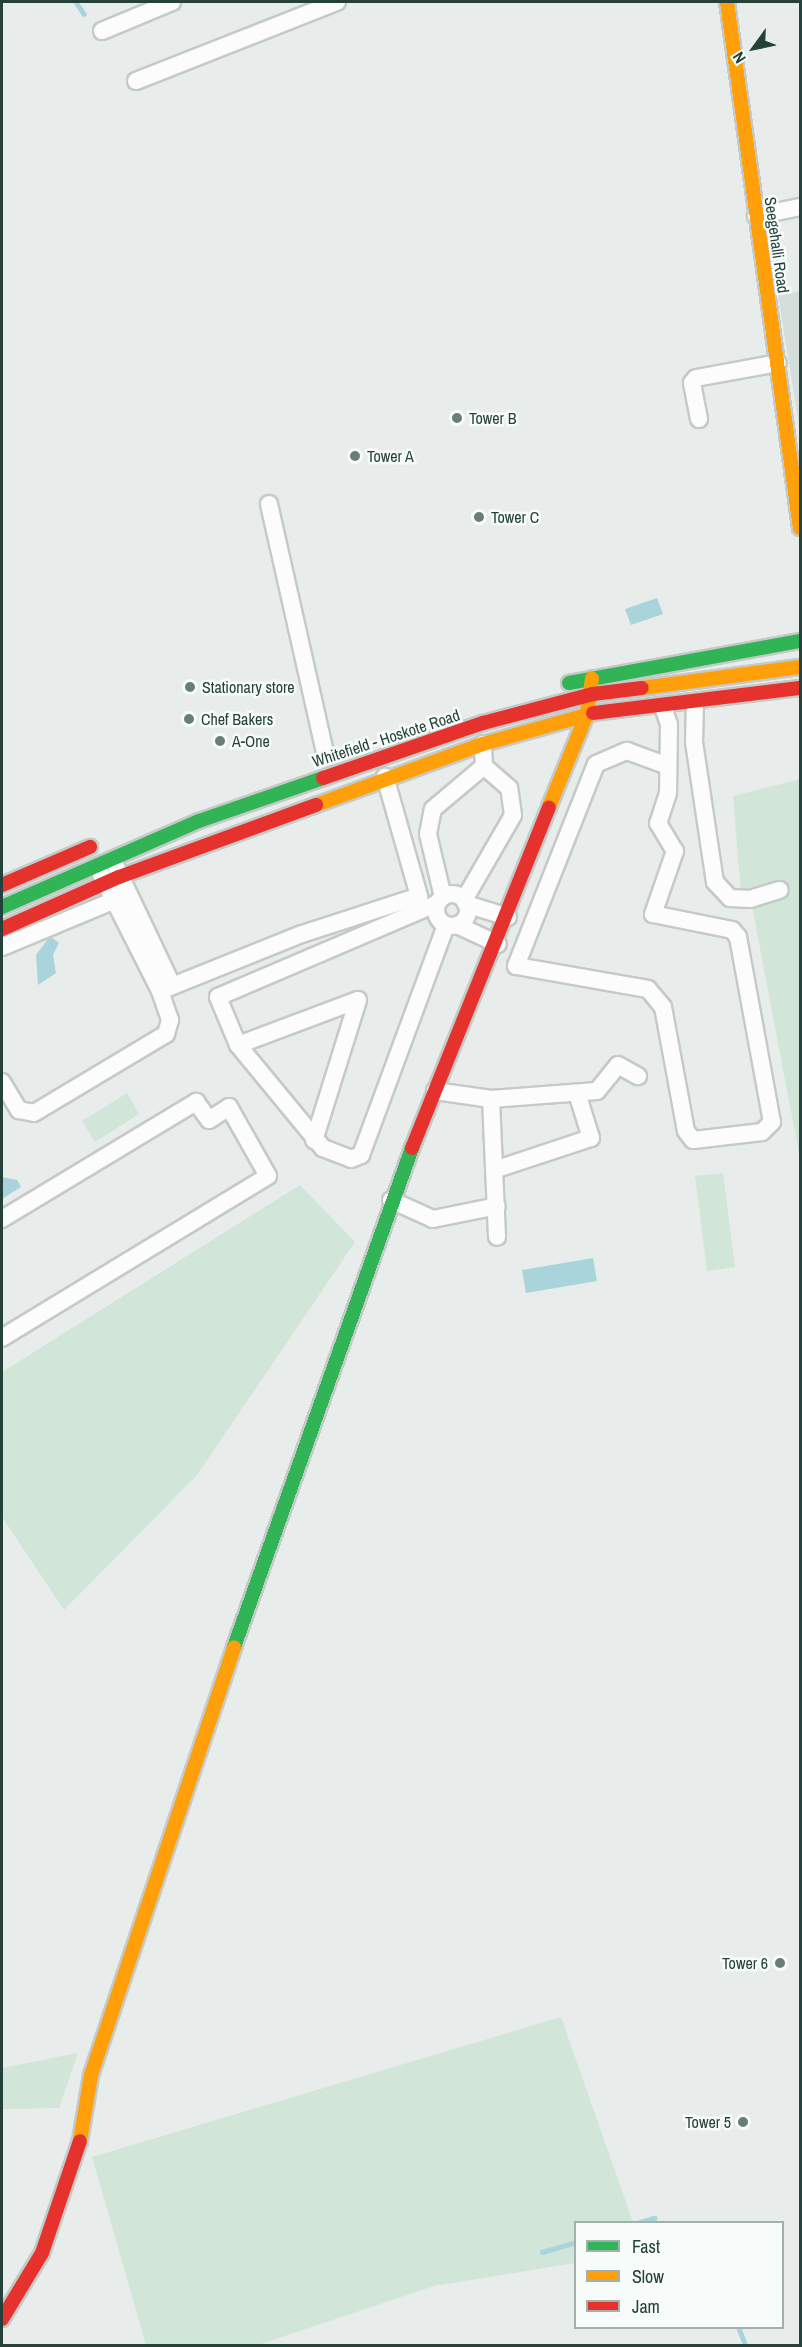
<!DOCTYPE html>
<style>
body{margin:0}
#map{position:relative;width:802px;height:2347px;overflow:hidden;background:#e8edeb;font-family:"Archivo Narrow",sans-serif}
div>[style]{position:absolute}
.built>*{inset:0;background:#d6dedb}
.green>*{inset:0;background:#d1e6d8}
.water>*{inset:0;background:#a9d4db}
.stream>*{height:4.5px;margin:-2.25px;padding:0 2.25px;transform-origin:2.25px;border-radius:2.25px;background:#a9d4db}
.roads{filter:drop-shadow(2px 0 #c5cac8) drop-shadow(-2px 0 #c5cac8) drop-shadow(0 2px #c5cac8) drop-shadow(0 -2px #c5cac8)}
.street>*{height:16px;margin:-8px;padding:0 8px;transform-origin:8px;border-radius:8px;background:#fcfcfc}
.street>.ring{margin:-8px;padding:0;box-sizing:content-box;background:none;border:16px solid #fcfcfc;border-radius:50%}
.fast>*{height:14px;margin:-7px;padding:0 7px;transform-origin:7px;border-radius:7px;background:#30b455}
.slow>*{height:14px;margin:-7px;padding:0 7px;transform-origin:7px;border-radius:7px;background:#ff9f0a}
.jam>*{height:14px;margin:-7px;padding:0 7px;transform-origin:7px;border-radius:7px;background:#e5322d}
.dots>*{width:16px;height:16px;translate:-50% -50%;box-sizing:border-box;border:3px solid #f7fbf9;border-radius:50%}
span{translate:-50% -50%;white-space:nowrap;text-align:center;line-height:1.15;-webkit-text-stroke:5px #f7fbf9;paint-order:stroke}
.street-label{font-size:16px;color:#24423a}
.poi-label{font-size:16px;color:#24423a}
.left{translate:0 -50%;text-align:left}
.right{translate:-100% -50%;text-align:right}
.frame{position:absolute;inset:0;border:3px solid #24423a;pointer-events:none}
.legend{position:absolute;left:574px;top:2221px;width:210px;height:108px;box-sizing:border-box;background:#f7fbf9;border:2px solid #a3b1ad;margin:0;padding:8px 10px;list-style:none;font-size:18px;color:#24423a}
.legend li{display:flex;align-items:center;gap:12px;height:30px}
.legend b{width:30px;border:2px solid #a3b1ad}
.north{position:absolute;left:724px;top:18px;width:60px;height:60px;-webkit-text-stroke:4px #f7fbf9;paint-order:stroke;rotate:237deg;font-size:16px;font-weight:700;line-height:24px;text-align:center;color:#24423a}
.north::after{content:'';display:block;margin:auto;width:21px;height:27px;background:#24423a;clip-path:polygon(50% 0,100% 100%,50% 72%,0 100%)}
</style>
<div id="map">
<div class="built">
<div style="clip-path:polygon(800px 291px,800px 432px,778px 295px)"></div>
</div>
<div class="green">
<div style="clip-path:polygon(800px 779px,800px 1159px,752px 906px,742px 906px,733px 796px)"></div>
<div style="clip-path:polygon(127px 1093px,139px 1114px,95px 1142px,82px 1121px)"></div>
<div style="clip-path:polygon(723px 1173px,735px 1267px,707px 1271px,695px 1176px)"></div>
<div style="clip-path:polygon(300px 1185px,355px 1242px,197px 1475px,64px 1610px,2px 1517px,2px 1372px)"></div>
<div style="clip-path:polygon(561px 2017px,633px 2222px,576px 2222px,575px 2263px,434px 2286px,258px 2345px,146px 2345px,92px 2157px)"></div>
<div style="clip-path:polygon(78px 2053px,59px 2108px,2px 2109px,2px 2068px)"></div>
</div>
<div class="water">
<div style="clip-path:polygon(657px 598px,663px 614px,631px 625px,625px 609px)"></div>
<div style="clip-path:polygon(50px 936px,59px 943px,53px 955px,56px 973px,38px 985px,36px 955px)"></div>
<div style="clip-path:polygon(2px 1177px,17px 1180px,21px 1187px,2px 1199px)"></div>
<div style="clip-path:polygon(593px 1258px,597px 1281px,526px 1293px,522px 1270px)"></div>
</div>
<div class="stream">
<div style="left:76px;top:2px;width:14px;rotate:56deg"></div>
<div style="left:640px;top:2222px;width:15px;rotate:-16deg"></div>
<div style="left:654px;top:2218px;width:4px;rotate:76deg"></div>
<div style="left:542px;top:2252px;width:35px;rotate:-16deg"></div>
<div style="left:739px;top:2328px;width:19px;rotate:69deg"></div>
</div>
<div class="roads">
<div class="street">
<div style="left:102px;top:31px;width:76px;rotate:-22.5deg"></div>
<div style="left:136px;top:81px;width:216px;rotate:-21.5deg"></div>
<div style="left:756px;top:216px;width:45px;rotate:-11.6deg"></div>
<div style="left:699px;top:419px;width:37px;rotate:-101deg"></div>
<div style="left:692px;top:383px;width:6px;rotate:-51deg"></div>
<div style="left:696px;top:378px;width:83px;rotate:-10.4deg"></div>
<div style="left:269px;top:504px;width:259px;rotate:77.3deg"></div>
<div style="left:695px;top:702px;width:40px;rotate:91.4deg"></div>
<div style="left:694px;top:742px;width:142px;rotate:81.5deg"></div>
<div style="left:715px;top:882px;width:22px;rotate:47deg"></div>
<div style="left:730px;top:898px;width:20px;rotate:3deg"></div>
<div style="left:750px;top:899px;width:31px;rotate:-17deg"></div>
<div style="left:663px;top:707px;width:18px;rotate:71deg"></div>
<div style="left:669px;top:724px;width:69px;rotate:90.8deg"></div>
<div style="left:668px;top:793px;width:32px;rotate:108deg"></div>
<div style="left:658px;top:823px;width:33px;rotate:59deg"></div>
<div style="left:675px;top:851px;width:67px;rotate:109.2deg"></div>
<div style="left:653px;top:914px;width:81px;rotate:11.4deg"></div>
<div style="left:732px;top:930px;width:9px;rotate:49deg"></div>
<div style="left:738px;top:937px;width:188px;rotate:79.6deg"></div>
<div style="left:772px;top:1122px;width:14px;rotate:135deg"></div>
<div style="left:762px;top:1132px;width:69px;rotate:173.4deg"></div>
<div style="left:693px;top:1140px;width:11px;rotate:-128deg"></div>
<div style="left:686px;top:1131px;width:126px;rotate:-100.5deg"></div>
<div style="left:663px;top:1007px;width:23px;rotate:-130deg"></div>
<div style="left:648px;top:989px;width:134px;rotate:-170.1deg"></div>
<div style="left:516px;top:966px;width:217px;rotate:-68.4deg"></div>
<div style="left:596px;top:764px;width:34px;rotate:-23deg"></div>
<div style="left:627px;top:751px;width:40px;rotate:20.2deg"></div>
<div style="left:116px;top:867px;width:131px;rotate:64.6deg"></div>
<div class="ring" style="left:436px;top:894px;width:16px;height:16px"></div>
<div style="left:443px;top:897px;width:65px;rotate:-103.4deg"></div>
<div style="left:428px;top:834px;width:25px;rotate:-79deg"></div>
<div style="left:433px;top:809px;width:67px;rotate:-40.1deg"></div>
<div style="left:484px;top:766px;width:22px;rotate:-93deg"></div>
<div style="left:464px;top:900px;width:98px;rotate:-60deg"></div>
<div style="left:513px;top:815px;width:27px;rotate:-98deg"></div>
<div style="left:509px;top:788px;width:33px;rotate:-139deg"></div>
<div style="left:438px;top:903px;width:239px;rotate:156.9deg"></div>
<div style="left:218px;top:997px;width:52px;rotate:67.4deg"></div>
<div style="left:238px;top:1045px;width:134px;rotate:50.5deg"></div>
<div style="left:323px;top:1148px;width:30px;rotate:21deg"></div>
<div style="left:351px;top:1159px;width:11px;rotate:-22deg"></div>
<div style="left:361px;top:1155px;width:245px;rotate:-69.7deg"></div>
<div style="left:466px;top:904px;width:44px;rotate:17.2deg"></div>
<div style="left:457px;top:925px;width:45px;rotate:24.9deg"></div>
<div style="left:2px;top:947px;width:130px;rotate:-22.6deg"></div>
<div style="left:160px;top:991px;width:153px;rotate:-21.9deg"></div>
<div style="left:302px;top:934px;width:123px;rotate:-18deg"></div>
<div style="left:419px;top:896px;width:124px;rotate:-105.9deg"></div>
<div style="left:238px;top:1045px;width:128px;rotate:-20.6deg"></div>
<div style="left:358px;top:1000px;width:147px;rotate:107.4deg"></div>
<div style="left:2px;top:1082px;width:33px;rotate:59deg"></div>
<div style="left:19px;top:1110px;width:15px;rotate:11deg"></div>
<div style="left:34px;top:1113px;width:154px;rotate:-30.9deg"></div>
<div style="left:166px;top:1034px;width:15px;rotate:-74deg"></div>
<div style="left:170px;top:1020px;width:31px;rotate:-109deg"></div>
<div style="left:160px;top:991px;width:131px;rotate:-116.8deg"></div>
<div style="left:435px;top:1091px;width:57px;rotate:8.1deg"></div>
<div style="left:491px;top:1099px;width:106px;rotate:-4.3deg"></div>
<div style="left:597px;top:1091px;width:33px;rotate:-51deg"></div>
<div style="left:618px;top:1065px;width:23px;rotate:29deg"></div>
<div style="left:491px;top:1099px;width:138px;rotate:87.5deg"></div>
<div style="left:497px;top:1169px;width:99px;rotate:-18.3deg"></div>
<div style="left:591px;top:1138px;width:47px;rotate:-107.3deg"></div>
<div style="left:391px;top:1200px;width:46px;rotate:24.3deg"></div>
<div style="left:433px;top:1219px;width:65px;rotate:-11.5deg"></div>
<div style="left:2px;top:1219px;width:227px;rotate:-31.1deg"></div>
<div style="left:196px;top:1102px;width:22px;rotate:54deg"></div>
<div style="left:209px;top:1120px;width:24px;rotate:-33deg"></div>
<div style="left:229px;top:1107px;width:79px;rotate:60.5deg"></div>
<div style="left:268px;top:1176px;width:311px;rotate:148.7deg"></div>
</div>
<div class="fast">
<div style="left:569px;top:683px;width:235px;rotate:-10.3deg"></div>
<div style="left:2px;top:907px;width:215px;rotate:-23.6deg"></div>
<div style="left:199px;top:821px;width:131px;rotate:-19.1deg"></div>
<div style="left:234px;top:1647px;width:530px;rotate:-70.37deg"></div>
</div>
<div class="slow">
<div style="left:727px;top:2px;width:531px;rotate:82.1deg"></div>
<div style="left:642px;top:688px;width:159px;rotate:-7.6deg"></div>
<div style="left:316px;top:805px;width:178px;rotate:-20.1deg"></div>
<div style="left:483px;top:744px;width:114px;rotate:-15.7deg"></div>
<div style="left:549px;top:807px;width:100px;rotate:-67.8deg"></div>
<div style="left:587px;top:714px;width:36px;rotate:-82deg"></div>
<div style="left:80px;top:2141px;width:67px;rotate:-80.5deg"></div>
<div style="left:91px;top:2075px;width:451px;rotate:-71.5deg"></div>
</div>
<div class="jam">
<div style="left:593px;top:713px;width:209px;rotate:-6.9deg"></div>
<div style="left:323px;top:778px;width:169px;rotate:-19deg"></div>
<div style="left:483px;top:723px;width:114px;rotate:-14.8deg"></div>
<div style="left:593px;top:694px;width:49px;rotate:-7deg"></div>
<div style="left:2px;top:885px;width:96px;rotate:-23.4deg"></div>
<div style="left:2px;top:929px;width:128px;rotate:-24deg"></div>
<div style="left:119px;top:877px;width:210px;rotate:-20.1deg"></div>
<div style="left:412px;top:1148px;width:367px;rotate:-68.1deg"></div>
<div style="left:2px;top:2319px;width:77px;rotate:-58.8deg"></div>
<div style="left:42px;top:2253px;width:118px;rotate:-71.3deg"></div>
</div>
</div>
<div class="dots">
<div style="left:457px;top:418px;background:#697e78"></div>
<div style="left:355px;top:456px;background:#697e78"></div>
<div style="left:479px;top:517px;background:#697e78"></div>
<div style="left:190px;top:687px;background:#697e78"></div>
<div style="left:189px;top:719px;background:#697e78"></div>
<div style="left:220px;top:741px;background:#697e78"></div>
<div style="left:780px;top:1963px;background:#697e78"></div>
<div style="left:743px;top:2122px;background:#697e78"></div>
</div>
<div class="street-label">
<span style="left:777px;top:245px;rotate:82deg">Seegehalli Road</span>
<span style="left:386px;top:738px;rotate:-18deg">Whitefield - Hoskote Road</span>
</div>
<div class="poi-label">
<span class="left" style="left:469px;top:418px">Tower B</span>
<span class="left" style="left:367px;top:456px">Tower A</span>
<span class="left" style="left:491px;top:517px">Tower C</span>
<span class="left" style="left:202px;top:687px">Stationary store</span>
<span class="left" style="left:201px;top:719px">Chef Bakers</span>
<span class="left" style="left:232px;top:741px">A-One</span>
<span class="right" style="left:768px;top:1963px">Tower 6</span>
<span class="right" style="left:731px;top:2122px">Tower 5</span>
</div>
<div class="frame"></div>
<ul class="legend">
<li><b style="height:8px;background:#30b455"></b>Fast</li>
<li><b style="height:8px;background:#ff9f0a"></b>Slow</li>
<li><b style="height:8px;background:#e5322d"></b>Jam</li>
</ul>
<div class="north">N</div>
</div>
